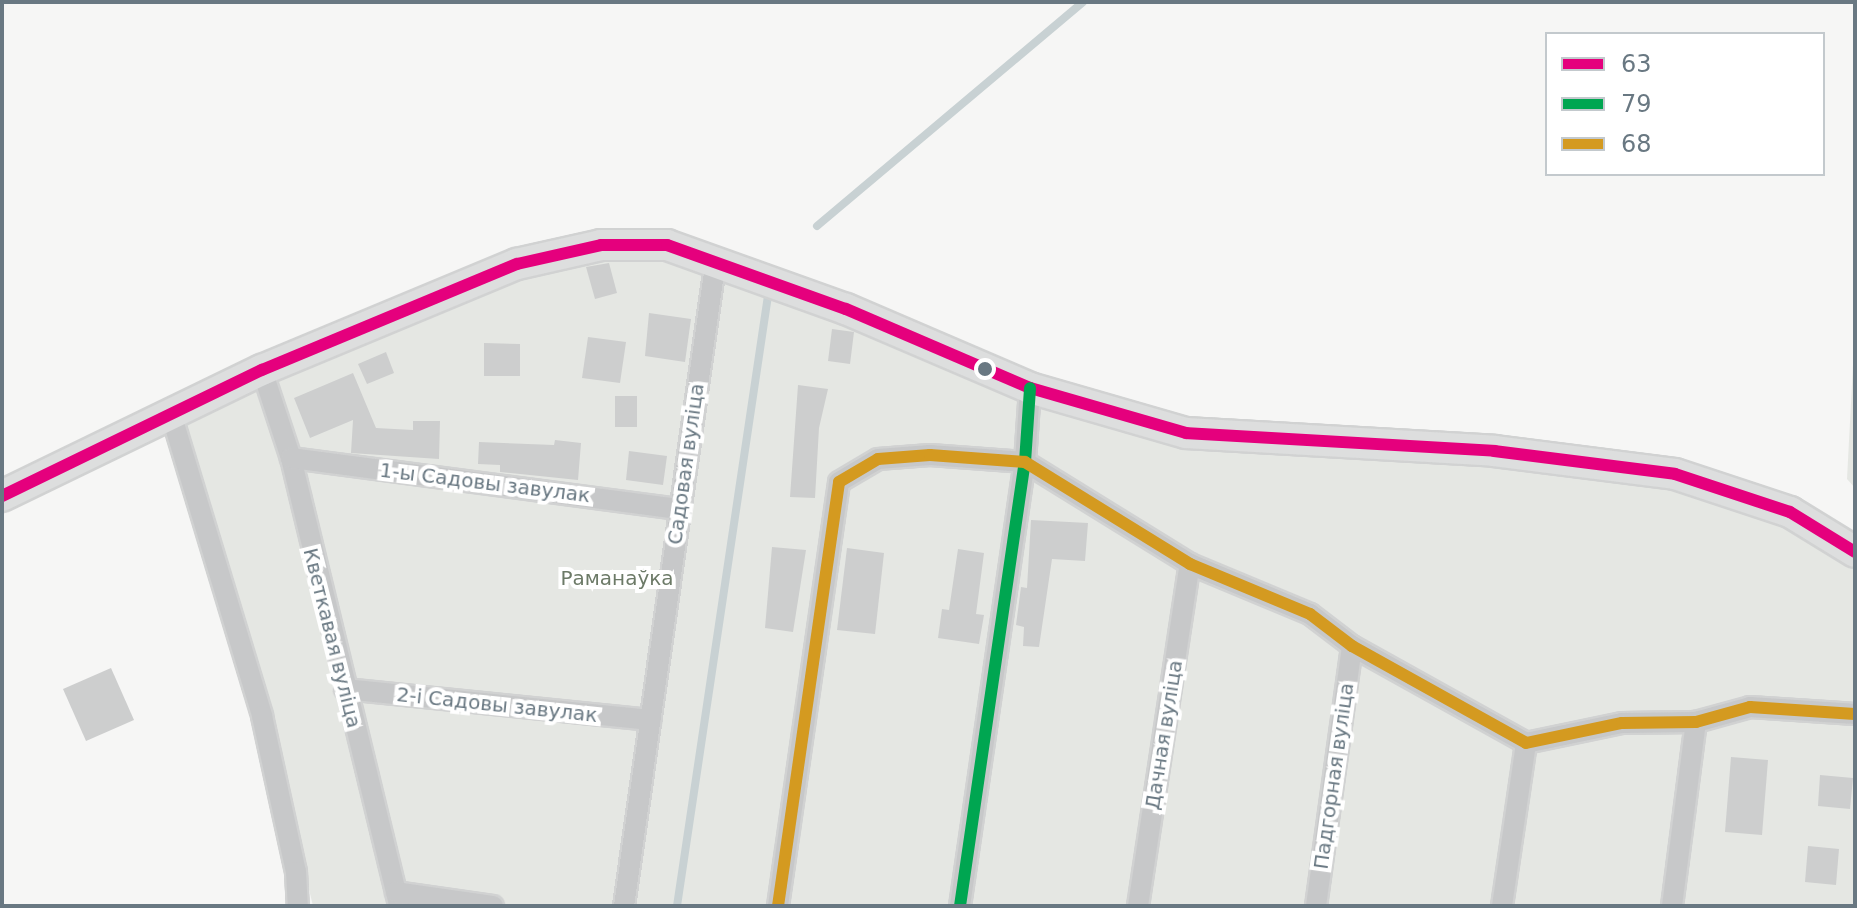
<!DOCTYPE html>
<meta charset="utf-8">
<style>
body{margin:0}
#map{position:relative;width:1857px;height:908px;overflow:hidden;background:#f6f6f5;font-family:"DejaVu Sans",sans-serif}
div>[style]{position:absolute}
.green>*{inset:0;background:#e5e7e3}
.stream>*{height:8px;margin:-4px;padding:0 4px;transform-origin:4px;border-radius:4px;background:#c8d1d3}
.building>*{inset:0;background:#cdcece}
.roads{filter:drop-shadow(2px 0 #d1d2d2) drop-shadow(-2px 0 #d1d2d2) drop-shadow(0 2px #d1d2d2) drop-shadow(0 -2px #d1d2d2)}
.minor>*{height:20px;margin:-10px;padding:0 10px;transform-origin:10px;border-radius:10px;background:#c7c8c9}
.secondary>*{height:30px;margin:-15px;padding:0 15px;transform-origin:15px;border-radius:15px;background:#dddede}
.bus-1>*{height:12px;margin:-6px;padding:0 6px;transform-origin:6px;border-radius:6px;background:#e5007d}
.bus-2>*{height:12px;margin:-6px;padding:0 6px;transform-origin:6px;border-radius:6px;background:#00a651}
.bus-3>*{height:12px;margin:-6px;padding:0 6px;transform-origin:6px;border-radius:6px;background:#d49a20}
.dots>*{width:22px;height:22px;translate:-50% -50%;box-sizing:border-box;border:4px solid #fff;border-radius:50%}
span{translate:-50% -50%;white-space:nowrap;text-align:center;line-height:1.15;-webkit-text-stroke:8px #fff;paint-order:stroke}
.street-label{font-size:20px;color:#697882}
.park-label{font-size:20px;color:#6c7a67}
.frame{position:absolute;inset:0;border:4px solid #697882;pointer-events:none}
.legend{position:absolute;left:1545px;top:32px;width:280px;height:144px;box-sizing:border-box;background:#fff;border:2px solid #c3c9cd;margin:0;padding:10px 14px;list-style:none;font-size:24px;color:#697882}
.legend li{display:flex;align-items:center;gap:16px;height:40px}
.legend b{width:40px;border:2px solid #c3c9cd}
</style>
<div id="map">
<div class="green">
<div style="clip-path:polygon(667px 245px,1186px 433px,1675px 474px,1855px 552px,1855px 906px,313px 906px,233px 577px,172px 417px,517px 264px)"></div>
<div style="clip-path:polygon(1855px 327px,1855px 488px,1847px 479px)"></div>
</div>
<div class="stream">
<div style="left:817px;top:226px;width:348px;rotate:-40.1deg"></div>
<div style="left:677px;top:906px;width:624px;rotate:-81.52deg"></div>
</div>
<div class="building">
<div style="clip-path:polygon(609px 263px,617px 293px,595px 299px,586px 267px)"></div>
<div style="clip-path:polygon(649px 313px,691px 319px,685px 362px,645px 356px)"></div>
<div style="clip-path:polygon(832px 329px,854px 332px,850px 364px,828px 361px)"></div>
<div style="clip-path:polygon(588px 337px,626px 342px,620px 383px,582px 378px)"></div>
<div style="clip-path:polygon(484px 343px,520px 344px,520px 376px,484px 376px)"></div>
<div style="clip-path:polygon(386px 352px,394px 373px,367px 384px,358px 364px)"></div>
<div style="clip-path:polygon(353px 373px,376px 428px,413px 430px,413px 421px,440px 421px,439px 459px,351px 453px,353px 420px,310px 438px,294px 398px)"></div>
<div style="clip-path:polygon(798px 385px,828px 389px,819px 428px,815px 498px,790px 497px)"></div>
<div style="clip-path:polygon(615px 396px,637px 396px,637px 427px,615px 427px)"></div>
<div style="clip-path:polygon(555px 440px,581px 443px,578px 480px,500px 472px,500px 465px,478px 464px,479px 442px,554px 445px)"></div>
<div style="clip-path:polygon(629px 451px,667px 456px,663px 485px,626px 480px)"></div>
<div style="clip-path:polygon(1031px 520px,1088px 523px,1085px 561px,1052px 559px,1039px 647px,1023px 646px,1024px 627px,1016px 625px,1021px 587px,1027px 588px)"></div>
<div style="clip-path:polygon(772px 547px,806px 550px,793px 632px,765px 628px)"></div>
<div style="clip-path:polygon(847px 548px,884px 553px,875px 634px,837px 630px)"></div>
<div style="clip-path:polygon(958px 549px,984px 553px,976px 614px,984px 615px,979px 644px,938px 638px,942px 609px,949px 610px)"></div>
<div style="clip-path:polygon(111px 668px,134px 720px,86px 741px,63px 689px)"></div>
<div style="clip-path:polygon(1731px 757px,1768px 760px,1762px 835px,1725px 832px)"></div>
<div style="clip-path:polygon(1820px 775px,1853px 778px,1850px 809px,1818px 806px)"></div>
<div style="clip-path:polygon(1808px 846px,1839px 849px,1836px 885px,1805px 882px)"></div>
</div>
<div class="roads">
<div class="minor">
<div style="left:262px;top:370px;width:93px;rotate:71.8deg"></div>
<div style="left:291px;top:458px;width:461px;rotate:76.4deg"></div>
<div style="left:172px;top:417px;width:312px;rotate:73.2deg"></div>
<div style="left:262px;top:716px;width:160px;rotate:77.7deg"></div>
<div style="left:296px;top:872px;width:34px;rotate:87deg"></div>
<div style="left:291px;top:458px;width:392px;rotate:7.5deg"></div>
<div style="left:345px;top:689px;width:307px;rotate:5.8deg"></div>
<div style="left:396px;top:892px;width:98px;rotate:8.2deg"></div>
<div style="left:624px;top:906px;width:654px;rotate:-81.91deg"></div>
<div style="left:778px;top:906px;width:428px;rotate:-81.8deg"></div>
<div style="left:839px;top:482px;width:45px;rotate:-30.5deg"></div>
<div style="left:878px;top:459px;width:52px;rotate:-4.4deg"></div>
<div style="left:930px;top:455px;width:95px;rotate:4.2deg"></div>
<div style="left:1025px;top:462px;width:194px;rotate:31.7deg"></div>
<div style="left:1190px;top:564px;width:130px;rotate:22.6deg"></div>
<div style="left:1310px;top:614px;width:53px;rotate:37.3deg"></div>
<div style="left:1352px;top:646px;width:199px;rotate:29.1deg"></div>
<div style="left:1526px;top:743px;width:98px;rotate:-11.8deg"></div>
<div style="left:1622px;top:723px;width:74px;rotate:-0.8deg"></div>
<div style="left:1696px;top:722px;width:56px;rotate:-15.5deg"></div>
<div style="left:1750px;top:707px;width:105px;rotate:3.8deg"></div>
<div style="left:960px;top:906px;width:449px;rotate:-81.7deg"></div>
<div style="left:1025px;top:462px;width:74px;rotate:-86.1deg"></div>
<div style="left:1138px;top:906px;width:346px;rotate:-81.4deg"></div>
<div style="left:1316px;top:906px;width:262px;rotate:-82.1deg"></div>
<div style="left:1502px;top:906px;width:165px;rotate:-81.6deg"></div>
<div style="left:1672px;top:906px;width:186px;rotate:-82.6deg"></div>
</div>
<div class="secondary">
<div style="left:2px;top:496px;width:289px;rotate:-25.9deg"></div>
<div style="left:262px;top:370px;width:276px;rotate:-22.6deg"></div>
<div style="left:517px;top:264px;width:86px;rotate:-12.7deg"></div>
<div style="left:601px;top:245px;width:66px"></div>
<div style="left:667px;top:245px;width:190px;rotate:19.7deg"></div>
<div style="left:846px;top:309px;width:200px;rotate:23.2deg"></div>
<div style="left:1030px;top:388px;width:162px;rotate:16.1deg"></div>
<div style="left:1186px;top:433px;width:309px;rotate:3.3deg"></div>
<div style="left:1494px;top:451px;width:182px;rotate:7.2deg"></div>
<div style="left:1675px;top:474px;width:121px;rotate:18.3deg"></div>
<div style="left:1790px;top:512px;width:76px;rotate:31.6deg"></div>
</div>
</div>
<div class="bus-1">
<div style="left:2px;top:496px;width:289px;rotate:-25.9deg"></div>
<div style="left:262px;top:370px;width:276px;rotate:-22.6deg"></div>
<div style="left:517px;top:264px;width:86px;rotate:-12.7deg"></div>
<div style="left:601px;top:245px;width:66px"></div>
<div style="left:667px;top:245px;width:190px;rotate:19.7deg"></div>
<div style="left:846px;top:309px;width:200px;rotate:23.2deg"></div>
<div style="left:1030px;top:388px;width:162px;rotate:16.1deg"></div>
<div style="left:1186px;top:433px;width:309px;rotate:3.3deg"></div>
<div style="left:1494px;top:451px;width:182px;rotate:7.2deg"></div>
<div style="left:1675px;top:474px;width:121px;rotate:18.3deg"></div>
<div style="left:1790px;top:512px;width:76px;rotate:31.6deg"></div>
</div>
<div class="bus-2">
<div style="left:960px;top:906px;width:449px;rotate:-81.7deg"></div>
<div style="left:1025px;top:462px;width:74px;rotate:-86.1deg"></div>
</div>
<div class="bus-3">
<div style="left:778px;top:906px;width:428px;rotate:-81.8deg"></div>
<div style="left:839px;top:482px;width:45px;rotate:-30.5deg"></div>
<div style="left:878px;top:459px;width:52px;rotate:-4.4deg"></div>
<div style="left:930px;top:455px;width:95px;rotate:4.2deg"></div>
<div style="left:1025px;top:462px;width:194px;rotate:31.7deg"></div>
<div style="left:1190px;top:564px;width:130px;rotate:22.6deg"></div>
<div style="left:1310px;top:614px;width:53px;rotate:37.3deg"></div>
<div style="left:1352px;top:646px;width:199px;rotate:29.1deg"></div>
<div style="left:1526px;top:743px;width:98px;rotate:-11.8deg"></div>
<div style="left:1622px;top:723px;width:74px;rotate:-0.8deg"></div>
<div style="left:1696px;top:722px;width:56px;rotate:-15.5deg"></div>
<div style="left:1750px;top:707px;width:105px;rotate:3.8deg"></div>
</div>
<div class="dots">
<div style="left:985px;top:369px;background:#697882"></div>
</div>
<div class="street-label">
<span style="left:686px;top:464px;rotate:-82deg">Садовая вуліца</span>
<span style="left:485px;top:483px;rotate:7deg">1-ы Садовы завулак</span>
<span style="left:332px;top:638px;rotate:76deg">Кветкавая вуліца</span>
<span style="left:497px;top:705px;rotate:6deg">2-і Садовы завулак</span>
<span style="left:1164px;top:735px;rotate:-81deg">Дачная вуліца</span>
<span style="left:1334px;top:776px;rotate:-82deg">Падгорная вуліца</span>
</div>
<div class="park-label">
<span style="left:617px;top:578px">Раманаўка</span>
</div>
<div class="frame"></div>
<ul class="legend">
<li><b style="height:10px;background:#e5007d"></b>63</li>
<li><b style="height:10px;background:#00a651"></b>79</li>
<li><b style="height:10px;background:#d49a20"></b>68</li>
</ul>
</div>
